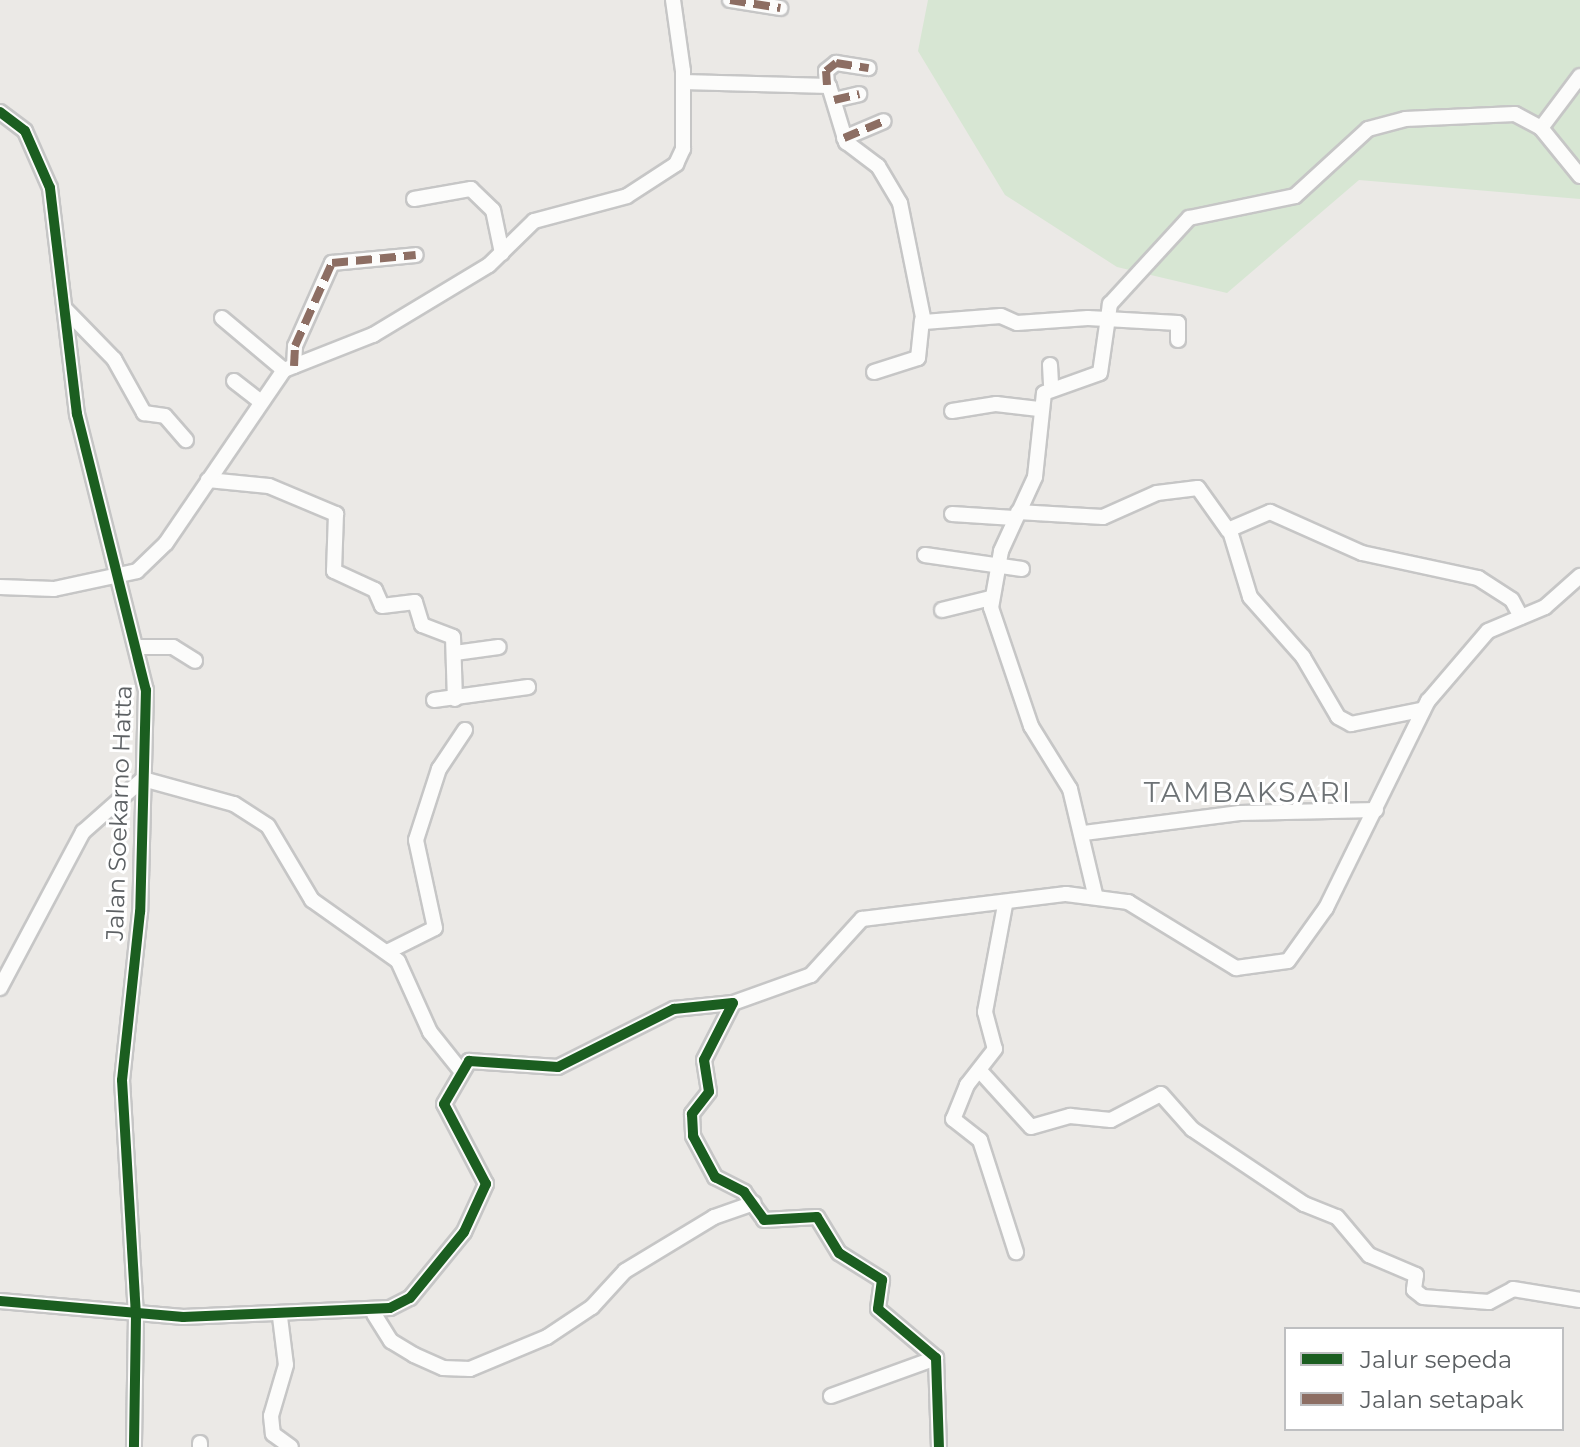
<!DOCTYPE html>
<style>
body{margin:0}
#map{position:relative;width:1580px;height:1447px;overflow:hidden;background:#ebe9e6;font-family:Montserrat,sans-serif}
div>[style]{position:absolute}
.green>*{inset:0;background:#d7e6d3}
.roads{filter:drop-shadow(2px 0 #c6c6c6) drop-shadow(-2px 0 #c6c6c6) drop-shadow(0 2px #c6c6c6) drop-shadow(0 -2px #c6c6c6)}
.minor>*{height:14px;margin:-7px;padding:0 7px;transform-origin:7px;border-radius:7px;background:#fcfcfb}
.quiet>*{height:8px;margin-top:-4px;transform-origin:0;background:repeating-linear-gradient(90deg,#8d6e63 0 16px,transparent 0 24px)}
.cycleway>*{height:10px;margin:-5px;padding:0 5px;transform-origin:5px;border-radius:5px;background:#1b5e20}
span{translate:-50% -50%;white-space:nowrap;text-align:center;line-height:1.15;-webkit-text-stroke:6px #fff;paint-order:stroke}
.street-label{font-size:24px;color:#5c6063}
.quarter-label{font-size:28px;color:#6d7275;letter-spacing:2px}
.legend{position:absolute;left:1284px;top:1327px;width:280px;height:104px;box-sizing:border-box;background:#fff;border:2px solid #bebfc1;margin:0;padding:10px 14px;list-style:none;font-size:24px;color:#5c6063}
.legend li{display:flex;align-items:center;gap:16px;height:40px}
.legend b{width:40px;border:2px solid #bebfc1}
</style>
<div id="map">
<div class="green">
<div style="clip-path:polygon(928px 0,1580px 0,1580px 199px,1359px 180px,1227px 293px,1117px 267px,1005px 195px,918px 51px)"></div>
</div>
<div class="roads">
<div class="minor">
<div style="left:730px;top:0;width:51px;rotate:9.1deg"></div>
<div style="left:683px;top:82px;width:146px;rotate:1.6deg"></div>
<div style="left:829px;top:86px;width:59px;rotate:73.1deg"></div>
<div style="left:846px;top:142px;width:40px;rotate:37deg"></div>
<div style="left:878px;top:166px;width:43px;rotate:59.3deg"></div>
<div style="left:900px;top:203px;width:121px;rotate:78.6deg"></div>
<div style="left:924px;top:322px;width:77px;rotate:-4.5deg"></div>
<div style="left:1001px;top:316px;width:17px;rotate:24deg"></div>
<div style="left:1017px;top:323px;width:71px;rotate:-4deg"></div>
<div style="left:1088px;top:318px;width:90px;rotate:3.2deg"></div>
<div style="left:1178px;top:323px;width:17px;rotate:90deg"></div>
<div style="left:827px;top:85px;width:14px;rotate:-94deg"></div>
<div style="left:826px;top:71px;width:13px;rotate:-39deg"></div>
<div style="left:836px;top:63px;width:33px;rotate:9deg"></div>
<div style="left:834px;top:100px;width:26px;rotate:-13deg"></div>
<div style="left:0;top:112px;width:31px;rotate:37deg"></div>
<div style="left:25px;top:131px;width:62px;rotate:66.3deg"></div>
<div style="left:50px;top:188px;width:228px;rotate:83.2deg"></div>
<div style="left:77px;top:414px;width:284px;rotate:76deg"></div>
<div style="left:146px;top:690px;width:222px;rotate:91.5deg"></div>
<div style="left:140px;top:912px;width:169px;rotate:96.1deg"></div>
<div style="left:122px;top:1080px;width:236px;rotate:86.6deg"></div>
<div style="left:136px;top:1316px;width:131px;rotate:90.9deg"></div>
<div style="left:1541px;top:128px;width:65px;rotate:-53.1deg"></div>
<div style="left:844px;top:138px;width:43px;rotate:-23deg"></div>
<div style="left:414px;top:199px;width:58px;rotate:-10deg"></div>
<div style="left:471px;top:189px;width:30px;rotate:44deg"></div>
<div style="left:493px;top:210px;width:44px;rotate:78.2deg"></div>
<div style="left:66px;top:310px;width:69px;rotate:45.6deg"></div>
<div style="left:114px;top:359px;width:62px;rotate:60.9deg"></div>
<div style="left:144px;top:413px;width:21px;rotate:8deg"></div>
<div style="left:165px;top:416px;width:32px;rotate:49deg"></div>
<div style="left:222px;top:318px;width:81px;rotate:40deg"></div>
<div style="left:1050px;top:365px;width:20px;rotate:87deg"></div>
<div style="left:294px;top:366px;width:20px;rotate:-87deg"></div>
<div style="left:295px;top:346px;width:91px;rotate:-66deg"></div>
<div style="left:332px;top:263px;width:84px;rotate:-5.4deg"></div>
<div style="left:874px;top:372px;width:46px;rotate:-17.7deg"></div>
<div style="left:918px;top:358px;width:38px;rotate:-84deg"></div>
<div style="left:234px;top:381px;width:31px;rotate:38deg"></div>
<div style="left:952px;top:411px;width:45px;rotate:-9deg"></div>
<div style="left:996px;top:404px;width:43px;rotate:6.6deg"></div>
<div style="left:208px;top:480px;width:61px;rotate:5.6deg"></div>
<div style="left:269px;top:486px;width:73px;rotate:22.7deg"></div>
<div style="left:336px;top:514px;width:57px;rotate:92deg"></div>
<div style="left:334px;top:571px;width:45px;rotate:24.9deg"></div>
<div style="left:375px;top:590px;width:17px;rotate:66deg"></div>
<div style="left:382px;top:606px;width:33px;rotate:-7deg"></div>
<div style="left:415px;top:602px;width:24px;rotate:73deg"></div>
<div style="left:422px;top:625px;width:33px;rotate:21deg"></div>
<div style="left:453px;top:637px;width:62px;rotate:88.2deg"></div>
<div style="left:1018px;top:512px;width:85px;rotate:3.4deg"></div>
<div style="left:1103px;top:517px;width:59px;rotate:-24deg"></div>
<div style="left:1157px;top:493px;width:41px;rotate:-7deg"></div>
<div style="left:1198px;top:488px;width:52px;rotate:54.5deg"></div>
<div style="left:1228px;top:530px;width:46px;rotate:-23.2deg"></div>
<div style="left:1270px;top:512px;width:101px;rotate:24deg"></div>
<div style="left:1362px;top:553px;width:119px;rotate:12.2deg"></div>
<div style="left:1478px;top:578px;width:40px;rotate:32.9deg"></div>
<div style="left:1512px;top:600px;width:19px;rotate:62deg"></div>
<div style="left:952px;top:514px;width:62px;rotate:3.7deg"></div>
<div style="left:1230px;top:531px;width:69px;rotate:73.1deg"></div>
<div style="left:1250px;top:597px;width:80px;rotate:48.5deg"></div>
<div style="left:1303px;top:657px;width:69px;rotate:59.7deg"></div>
<div style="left:1338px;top:717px;width:15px;rotate:28deg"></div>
<div style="left:1351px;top:724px;width:71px;rotate:-11.3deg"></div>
<div style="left:925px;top:555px;width:98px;rotate:8.2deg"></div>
<div style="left:0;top:587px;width:54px;rotate:2.1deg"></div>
<div style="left:54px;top:589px;width:85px;rotate:-12.2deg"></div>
<div style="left:137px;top:571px;width:40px;rotate:-44deg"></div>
<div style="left:166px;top:543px;width:209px;rotate:-55.7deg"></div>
<div style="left:284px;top:370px;width:96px;rotate:-21.5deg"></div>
<div style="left:373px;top:335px;width:135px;rotate:-31.1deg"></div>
<div style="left:489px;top:265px;width:63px;rotate:-44.4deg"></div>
<div style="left:534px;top:221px;width:96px;rotate:-15deg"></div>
<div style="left:627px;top:196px;width:59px;rotate:-33.1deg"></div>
<div style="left:676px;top:164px;width:17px;rotate:-65deg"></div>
<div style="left:683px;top:149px;width:78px;rotate:-90deg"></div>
<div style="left:683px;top:71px;width:72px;rotate:-98deg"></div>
<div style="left:942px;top:610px;width:50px;rotate:-13.8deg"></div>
<div style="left:140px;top:647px;width:33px"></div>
<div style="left:173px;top:647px;width:26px;rotate:32deg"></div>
<div style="left:455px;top:653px;width:44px;rotate:-7.8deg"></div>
<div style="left:434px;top:700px;width:95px;rotate:-7.9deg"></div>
<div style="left:1084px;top:833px;width:157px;rotate:-7.3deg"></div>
<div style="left:1240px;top:813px;width:136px;rotate:-1.3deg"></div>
<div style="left:1095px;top:894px;width:108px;rotate:-103.4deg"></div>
<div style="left:1070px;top:789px;width:74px;rotate:-121.8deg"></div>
<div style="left:1031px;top:726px;width:125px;rotate:-108.7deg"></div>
<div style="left:991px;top:608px;width:58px;rotate:-80deg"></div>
<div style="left:1001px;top:551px;width:81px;rotate:-65.3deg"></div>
<div style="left:1035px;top:477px;width:84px;rotate:-83.9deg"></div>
<div style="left:1044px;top:393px;width:59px;rotate:-19.7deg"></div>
<div style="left:1100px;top:373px;width:70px;rotate:-81.8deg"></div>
<div style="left:1110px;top:304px;width:117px;rotate:-47.4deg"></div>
<div style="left:1189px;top:218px;width:108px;rotate:-11.7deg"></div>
<div style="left:1295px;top:196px;width:99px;rotate:-42.5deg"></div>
<div style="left:1368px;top:129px;width:38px;rotate:-15deg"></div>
<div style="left:1405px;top:119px;width:110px;rotate:-2.6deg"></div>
<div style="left:1515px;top:114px;width:30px;rotate:28deg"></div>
<div style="left:1541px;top:128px;width:62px;rotate:50.9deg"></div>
<div style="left:1005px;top:905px;width:109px;rotate:100.6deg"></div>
<div style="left:985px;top:1012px;width:38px;rotate:75deg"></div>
<div style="left:995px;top:1049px;width:46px;rotate:127.9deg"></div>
<div style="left:967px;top:1085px;width:37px;rotate:112deg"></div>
<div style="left:953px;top:1119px;width:34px;rotate:38deg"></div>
<div style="left:980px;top:1140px;width:118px;rotate:72.2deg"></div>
<div style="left:389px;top:951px;width:51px;rotate:-26.6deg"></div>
<div style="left:435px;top:928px;width:90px;rotate:-102.2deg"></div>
<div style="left:416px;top:840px;width:75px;rotate:-72.1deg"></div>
<div style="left:439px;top:769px;width:47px;rotate:-56.3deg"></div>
<div style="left:0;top:988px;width:177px;rotate:-62deg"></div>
<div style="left:83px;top:832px;width:80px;rotate:-41.5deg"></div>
<div style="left:143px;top:779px;width:94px;rotate:15.4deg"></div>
<div style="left:234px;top:804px;width:40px;rotate:32.9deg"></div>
<div style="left:268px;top:826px;width:86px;rotate:59.3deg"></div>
<div style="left:312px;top:900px;width:105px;rotate:35.3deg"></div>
<div style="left:398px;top:961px;width:78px;rotate:65.7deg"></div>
<div style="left:430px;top:1032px;width:51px;rotate:51.3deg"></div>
<div style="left:733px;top:1003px;width:83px;rotate:-19.7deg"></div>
<div style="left:811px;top:975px;width:76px;rotate:-47.7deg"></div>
<div style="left:862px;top:919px;width:206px;rotate:-7deg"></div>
<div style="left:1066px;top:894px;width:63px;rotate:7.4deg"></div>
<div style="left:1128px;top:902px;width:127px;rotate:31.4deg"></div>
<div style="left:1236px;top:968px;width:52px;rotate:-7.7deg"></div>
<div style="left:1288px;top:961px;width:65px;rotate:-54.4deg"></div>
<div style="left:1326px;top:908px;width:231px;rotate:-63.8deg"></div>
<div style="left:1428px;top:701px;width:92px;rotate:-49.4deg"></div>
<div style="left:1488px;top:631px;width:62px;rotate:-22.8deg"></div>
<div style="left:1545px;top:607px;width:47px;rotate:-41.5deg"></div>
<div style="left:981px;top:1072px;width:74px;rotate:47.7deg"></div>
<div style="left:1031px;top:1127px;width:41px;rotate:-15.8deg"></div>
<div style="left:1070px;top:1116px;width:41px;rotate:5.6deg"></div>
<div style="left:1111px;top:1120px;width:56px;rotate:-27.5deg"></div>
<div style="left:1161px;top:1094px;width:47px;rotate:48.5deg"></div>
<div style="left:1192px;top:1129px;width:135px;rotate:33.8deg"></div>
<div style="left:1304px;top:1204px;width:35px;rotate:22deg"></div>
<div style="left:1337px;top:1217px;width:50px;rotate:49.9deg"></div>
<div style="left:1369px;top:1255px;width:51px;rotate:23.1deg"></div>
<div style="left:1416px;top:1275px;width:15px;rotate:98deg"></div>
<div style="left:1414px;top:1290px;width:11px;rotate:38deg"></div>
<div style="left:1423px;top:1297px;width:66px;rotate:4.3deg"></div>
<div style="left:1489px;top:1302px;width:27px;rotate:-28deg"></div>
<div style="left:1513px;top:1289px;width:68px;rotate:9.3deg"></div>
<div style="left:0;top:1301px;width:184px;rotate:5deg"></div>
<div style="left:183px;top:1317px;width:207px;rotate:-2.5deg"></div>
<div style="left:390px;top:1308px;width:22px;rotate:-27deg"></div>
<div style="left:410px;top:1298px;width:85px;rotate:-50.7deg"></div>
<div style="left:464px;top:1232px;width:53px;rotate:-65.4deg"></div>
<div style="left:486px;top:1184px;width:90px;rotate:-117.7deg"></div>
<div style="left:444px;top:1104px;width:50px;rotate:-59.8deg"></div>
<div style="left:469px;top:1061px;width:89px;rotate:3.9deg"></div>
<div style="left:558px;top:1067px;width:130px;rotate:-26.6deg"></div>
<div style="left:674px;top:1009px;width:59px;rotate:-5.8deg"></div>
<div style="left:733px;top:1003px;width:64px;rotate:117deg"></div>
<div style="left:704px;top:1060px;width:32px;rotate:81deg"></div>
<div style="left:709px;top:1092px;width:28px;rotate:128deg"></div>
<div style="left:692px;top:1114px;width:22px;rotate:87deg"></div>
<div style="left:693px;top:1136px;width:47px;rotate:61.8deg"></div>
<div style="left:715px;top:1177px;width:33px;rotate:27deg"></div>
<div style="left:744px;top:1192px;width:34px;rotate:54deg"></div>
<div style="left:764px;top:1220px;width:53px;rotate:-3.2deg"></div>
<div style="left:817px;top:1217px;width:42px;rotate:58.6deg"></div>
<div style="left:839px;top:1253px;width:51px;rotate:32.1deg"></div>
<div style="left:882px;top:1280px;width:29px;rotate:98deg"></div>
<div style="left:878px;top:1309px;width:76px;rotate:40.2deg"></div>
<div style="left:936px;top:1358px;width:89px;rotate:88.1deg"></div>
<div style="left:374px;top:1314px;width:32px;rotate:58deg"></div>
<div style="left:391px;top:1341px;width:27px;rotate:31deg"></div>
<div style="left:414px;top:1355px;width:32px;rotate:24deg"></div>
<div style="left:443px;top:1368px;width:27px;rotate:2deg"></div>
<div style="left:470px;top:1369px;width:83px;rotate:-22.6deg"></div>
<div style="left:547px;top:1337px;width:54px;rotate:-33.7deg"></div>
<div style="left:592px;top:1307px;width:49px;rotate:-47.5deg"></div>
<div style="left:625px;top:1271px;width:104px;rotate:-31.2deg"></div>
<div style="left:714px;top:1217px;width:42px;rotate:-19.3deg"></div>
<div style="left:280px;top:1317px;width:48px;rotate:82.9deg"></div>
<div style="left:286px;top:1365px;width:53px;rotate:106.4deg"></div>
<div style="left:271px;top:1416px;width:18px;rotate:84deg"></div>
<div style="left:273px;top:1434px;width:22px;rotate:36deg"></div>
<div style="left:831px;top:1396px;width:112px;rotate:-19.9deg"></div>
<div style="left:200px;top:1443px;width:4px;rotate:90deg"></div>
</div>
</div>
<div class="quiet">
<div style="left:730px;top:0;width:51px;rotate:9.1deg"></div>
<div style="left:827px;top:85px;width:14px;rotate:-94deg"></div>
<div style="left:826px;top:71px;width:13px;rotate:-39deg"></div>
<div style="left:836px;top:63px;width:33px;rotate:9deg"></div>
<div style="left:834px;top:100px;width:26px;rotate:-13deg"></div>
<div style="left:844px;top:138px;width:43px;rotate:-23deg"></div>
<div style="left:294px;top:366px;width:20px;rotate:-87deg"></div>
<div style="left:295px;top:346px;width:91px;rotate:-66deg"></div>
<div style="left:332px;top:263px;width:84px;rotate:-5.4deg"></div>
</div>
<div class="cycleway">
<div style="left:0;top:112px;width:31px;rotate:37deg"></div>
<div style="left:25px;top:131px;width:62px;rotate:66.3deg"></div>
<div style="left:50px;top:188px;width:228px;rotate:83.2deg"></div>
<div style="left:77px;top:414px;width:284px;rotate:76deg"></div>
<div style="left:146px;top:690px;width:222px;rotate:91.5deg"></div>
<div style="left:140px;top:912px;width:169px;rotate:96.1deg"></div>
<div style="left:122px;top:1080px;width:236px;rotate:86.6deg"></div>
<div style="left:136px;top:1316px;width:131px;rotate:90.9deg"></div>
<div style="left:0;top:1301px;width:184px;rotate:5deg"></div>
<div style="left:183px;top:1317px;width:207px;rotate:-2.5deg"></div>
<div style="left:390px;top:1308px;width:22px;rotate:-27deg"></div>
<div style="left:410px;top:1298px;width:85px;rotate:-50.7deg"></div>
<div style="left:464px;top:1232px;width:53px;rotate:-65.4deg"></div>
<div style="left:486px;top:1184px;width:90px;rotate:-117.7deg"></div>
<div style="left:444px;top:1104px;width:50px;rotate:-59.8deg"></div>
<div style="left:469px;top:1061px;width:89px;rotate:3.9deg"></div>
<div style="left:558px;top:1067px;width:130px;rotate:-26.6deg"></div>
<div style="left:674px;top:1009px;width:59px;rotate:-5.8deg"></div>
<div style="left:733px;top:1003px;width:64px;rotate:117deg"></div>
<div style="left:704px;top:1060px;width:32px;rotate:81deg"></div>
<div style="left:709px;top:1092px;width:28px;rotate:128deg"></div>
<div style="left:692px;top:1114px;width:22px;rotate:87deg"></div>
<div style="left:693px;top:1136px;width:47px;rotate:61.8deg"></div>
<div style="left:715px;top:1177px;width:33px;rotate:27deg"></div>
<div style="left:744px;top:1192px;width:34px;rotate:54deg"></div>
<div style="left:764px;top:1220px;width:53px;rotate:-3.2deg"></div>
<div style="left:817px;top:1217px;width:42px;rotate:58.6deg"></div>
<div style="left:839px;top:1253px;width:51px;rotate:32.1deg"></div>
<div style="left:882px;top:1280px;width:29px;rotate:98deg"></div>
<div style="left:878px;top:1309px;width:76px;rotate:40.2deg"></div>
<div style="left:936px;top:1358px;width:89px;rotate:88.1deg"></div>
</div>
<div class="street-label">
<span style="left:119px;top:813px;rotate:-88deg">Jalan Soekarno Hatta</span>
</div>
<div class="quarter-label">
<span style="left:1248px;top:792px">TAMBAKSARI</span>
</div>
<ul class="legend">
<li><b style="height:10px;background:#1b5e20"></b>Jalur sepeda</li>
<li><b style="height:10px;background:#8d6e63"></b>Jalan setapak</li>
</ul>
</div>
